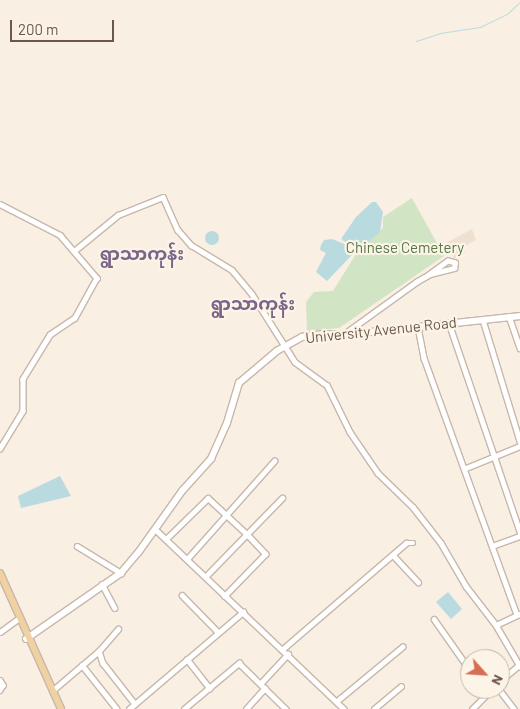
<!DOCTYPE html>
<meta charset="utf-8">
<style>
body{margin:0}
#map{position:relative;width:520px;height:709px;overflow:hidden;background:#f9efe2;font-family:Barlow,"Noto Sans Myanmar",sans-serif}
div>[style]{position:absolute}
.residential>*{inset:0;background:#efe1d1}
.green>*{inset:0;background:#d1e4c3}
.water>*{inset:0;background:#b9dbdf}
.round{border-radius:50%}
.stream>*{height:1px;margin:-0.5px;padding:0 0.5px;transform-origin:0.5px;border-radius:0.5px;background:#b9dbdf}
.roads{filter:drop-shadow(1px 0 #c8b7ab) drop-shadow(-1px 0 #c8b7ab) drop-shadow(0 1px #c8b7ab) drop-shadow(0 -1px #c8b7ab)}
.street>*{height:4.5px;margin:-2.25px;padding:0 2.25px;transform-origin:2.25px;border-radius:2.25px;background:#fff}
.secondary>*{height:5.5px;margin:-2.75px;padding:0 2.75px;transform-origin:2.75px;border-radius:2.75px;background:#fff}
.primary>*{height:6px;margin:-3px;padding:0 3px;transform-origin:3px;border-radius:3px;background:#f0d1a1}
span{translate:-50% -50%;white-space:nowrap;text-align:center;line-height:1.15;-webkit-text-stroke:4.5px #fcf4e7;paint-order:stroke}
.park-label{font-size:15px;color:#577748}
.street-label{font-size:15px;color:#6d574c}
.quarter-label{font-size:18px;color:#7b648a;font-weight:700}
.north{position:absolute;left:460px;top:649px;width:50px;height:50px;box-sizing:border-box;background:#fcf4e7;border:1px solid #c3b5a9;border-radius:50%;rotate:116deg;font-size:14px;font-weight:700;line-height:20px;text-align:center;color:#6d574c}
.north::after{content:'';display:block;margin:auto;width:18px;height:22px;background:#d56e55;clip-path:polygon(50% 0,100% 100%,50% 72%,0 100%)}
.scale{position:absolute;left:10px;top:20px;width:104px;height:22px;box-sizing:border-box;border:2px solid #6d574c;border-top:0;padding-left:6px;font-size:15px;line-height:18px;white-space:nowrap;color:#6d574c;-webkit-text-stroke:4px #fcf4e7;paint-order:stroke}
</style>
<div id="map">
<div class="residential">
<div style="clip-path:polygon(472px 229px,476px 240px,463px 247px,465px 253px,454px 259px,446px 243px)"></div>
</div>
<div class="green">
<div style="clip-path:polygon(412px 198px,444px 256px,339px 328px,307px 331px,306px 302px,314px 292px,333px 291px,356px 254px,383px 228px,383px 217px)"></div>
</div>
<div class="water">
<div style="clip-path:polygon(372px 202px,376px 202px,383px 212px,380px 232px,358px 251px,341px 239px,356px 217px)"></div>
<div class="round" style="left:205px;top:231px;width:14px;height:14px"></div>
<div style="clip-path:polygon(332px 239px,347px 245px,352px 255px,327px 281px,316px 272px,326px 253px,320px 250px,321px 245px,324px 240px)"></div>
<div style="clip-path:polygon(60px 476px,71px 496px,21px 508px,18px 496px)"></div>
<div style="clip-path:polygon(448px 592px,462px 609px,451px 619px,436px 602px)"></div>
</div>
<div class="stream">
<div style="left:416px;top:41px;width:25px;rotate:-18deg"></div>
<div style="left:440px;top:33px;width:40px;rotate:-8.5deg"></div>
<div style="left:480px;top:27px;width:30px;rotate:-26deg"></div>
<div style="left:507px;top:14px;width:18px;rotate:-43deg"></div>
</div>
<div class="roads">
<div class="street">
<div style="left:0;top:204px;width:68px;rotate:27.3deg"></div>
<div style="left:60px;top:235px;width:57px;rotate:49.3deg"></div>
<div style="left:97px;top:278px;width:46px;rotate:118.8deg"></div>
<div style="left:75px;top:318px;width:30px;rotate:146deg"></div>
<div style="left:50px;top:335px;width:52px;rotate:121.5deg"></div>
<div style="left:23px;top:379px;width:32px;rotate:90deg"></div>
<div style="left:23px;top:411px;width:44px;rotate:121.2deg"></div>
<div style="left:74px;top:251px;width:57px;rotate:-39.3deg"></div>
<div style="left:118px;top:215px;width:48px;rotate:-21.8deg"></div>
<div style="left:163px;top:197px;width:36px;rotate:66deg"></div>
<div style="left:178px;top:230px;width:20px;rotate:49deg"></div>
<div style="left:191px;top:245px;width:48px;rotate:31.4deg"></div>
<div style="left:232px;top:270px;width:31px;rotate:50deg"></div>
<div style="left:252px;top:294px;width:80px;rotate:57.7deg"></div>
<div style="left:295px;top:362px;width:39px;rotate:36deg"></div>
<div style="left:327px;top:385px;width:52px;rotate:63.9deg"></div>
<div style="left:350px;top:432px;width:50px;rotate:55.7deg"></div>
<div style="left:378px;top:473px;width:49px;rotate:44.2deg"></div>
<div style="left:413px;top:507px;width:46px;rotate:52.1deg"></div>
<div style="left:441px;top:543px;width:50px;rotate:59.8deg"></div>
<div style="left:466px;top:586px;width:49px;rotate:52.4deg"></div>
<div style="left:496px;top:625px;width:48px;rotate:59.7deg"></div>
<div style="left:509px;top:316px;width:34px;rotate:71deg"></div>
<div style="left:483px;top:320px;width:127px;rotate:73deg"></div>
<div style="left:449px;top:323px;width:221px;rotate:71.2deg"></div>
<div style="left:418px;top:327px;width:32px;rotate:79deg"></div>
<div style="left:424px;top:358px;width:273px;rotate:70.1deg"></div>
<div style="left:344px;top:334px;width:89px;rotate:-35.8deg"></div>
<div style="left:416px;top:282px;width:16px;rotate:-30deg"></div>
<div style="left:430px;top:274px;width:25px;rotate:-14deg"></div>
<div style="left:454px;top:268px;width:5px;rotate:-79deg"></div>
<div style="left:455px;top:263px;width:7px;rotate:-164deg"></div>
<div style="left:448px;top:261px;width:22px;rotate:144deg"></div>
<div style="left:466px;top:468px;width:58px;rotate:-22.2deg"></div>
<div style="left:155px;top:529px;width:261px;rotate:43.6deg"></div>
<div style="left:167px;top:538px;width:57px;rotate:-44.3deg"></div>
<div style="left:208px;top:498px;width:54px;rotate:42.8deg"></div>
<div style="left:248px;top:535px;width:26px;rotate:47deg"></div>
<div style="left:266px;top:554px;width:59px;rotate:134.3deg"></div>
<div style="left:77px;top:546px;width:52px;rotate:31.5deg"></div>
<div style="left:492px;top:546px;width:30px;rotate:-20deg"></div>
<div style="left:393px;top:555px;width:37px;rotate:47deg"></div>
<div style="left:188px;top:558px;width:130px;rotate:-48.4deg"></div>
<div style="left:206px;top:576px;width:109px;rotate:-45.7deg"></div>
<div style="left:102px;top:584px;width:27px;rotate:62deg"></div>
<div style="left:182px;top:595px;width:52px;rotate:45.8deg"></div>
<div style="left:434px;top:619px;width:62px;rotate:54.8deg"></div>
<div style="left:496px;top:625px;width:26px;rotate:-25deg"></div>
<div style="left:0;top:632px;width:24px;rotate:-36deg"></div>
<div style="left:284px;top:648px;width:161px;rotate:-40.7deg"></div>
<div style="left:406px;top:543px;width:7px"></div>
<div style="left:99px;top:651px;width:13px;rotate:72deg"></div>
<div style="left:103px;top:663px;width:52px;rotate:52deg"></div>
<div style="left:187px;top:659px;width:37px;rotate:52deg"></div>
<div style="left:82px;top:665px;width:56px;rotate:51.5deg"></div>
<div style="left:0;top:680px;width:6px;rotate:59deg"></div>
<div style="left:3px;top:685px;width:6px;rotate:121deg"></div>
<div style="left:500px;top:681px;width:25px;rotate:-40deg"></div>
<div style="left:260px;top:684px;width:41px;rotate:-47deg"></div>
<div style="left:499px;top:689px;width:25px;rotate:53deg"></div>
<div style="left:52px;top:691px;width:62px;rotate:-40.4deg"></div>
<div style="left:99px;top:651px;width:29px;rotate:-49deg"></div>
<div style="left:337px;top:701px;width:85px;rotate:-39.7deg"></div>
<div style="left:129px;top:709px;width:150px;rotate:-40.4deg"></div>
<div style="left:184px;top:709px;width:72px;rotate:-39.9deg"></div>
<div style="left:239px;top:663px;width:66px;rotate:44.4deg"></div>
<div style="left:246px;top:709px;width:28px;rotate:-48deg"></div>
<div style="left:374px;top:709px;width:35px;rotate:-40deg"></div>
<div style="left:472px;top:709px;width:28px;rotate:-45deg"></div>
</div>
<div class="secondary">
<div style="left:26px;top:639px;width:116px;rotate:-34.8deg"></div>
<div style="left:121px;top:573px;width:26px;rotate:-50deg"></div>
<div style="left:138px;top:553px;width:77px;rotate:-54.5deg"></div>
<div style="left:183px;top:490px;width:42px;rotate:-47.9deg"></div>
<div style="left:211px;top:459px;width:39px;rotate:-66deg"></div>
<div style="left:227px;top:423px;width:42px;rotate:-73.3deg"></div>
<div style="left:239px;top:383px;width:50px;rotate:-40.1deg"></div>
<div style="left:277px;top:351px;width:29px;rotate:-29deg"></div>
<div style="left:302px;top:337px;width:21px;rotate:-8deg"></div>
<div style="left:323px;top:334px;width:20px;rotate:3deg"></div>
<div style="left:343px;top:335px;width:178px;rotate:-6.1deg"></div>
</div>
<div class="primary">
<div style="left:0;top:573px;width:149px;rotate:65.8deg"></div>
</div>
</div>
<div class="park-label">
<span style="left:405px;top:248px">Chinese Cemetery</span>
</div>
<div class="street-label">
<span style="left:381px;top:330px;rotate:-6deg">University Avenue Road</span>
</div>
<div class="quarter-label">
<span style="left:142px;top:253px">ရွာသာကုန်း</span>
<span style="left:253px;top:303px">ရွာသာကုန်း</span>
</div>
<div class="north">N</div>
<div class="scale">200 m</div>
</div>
